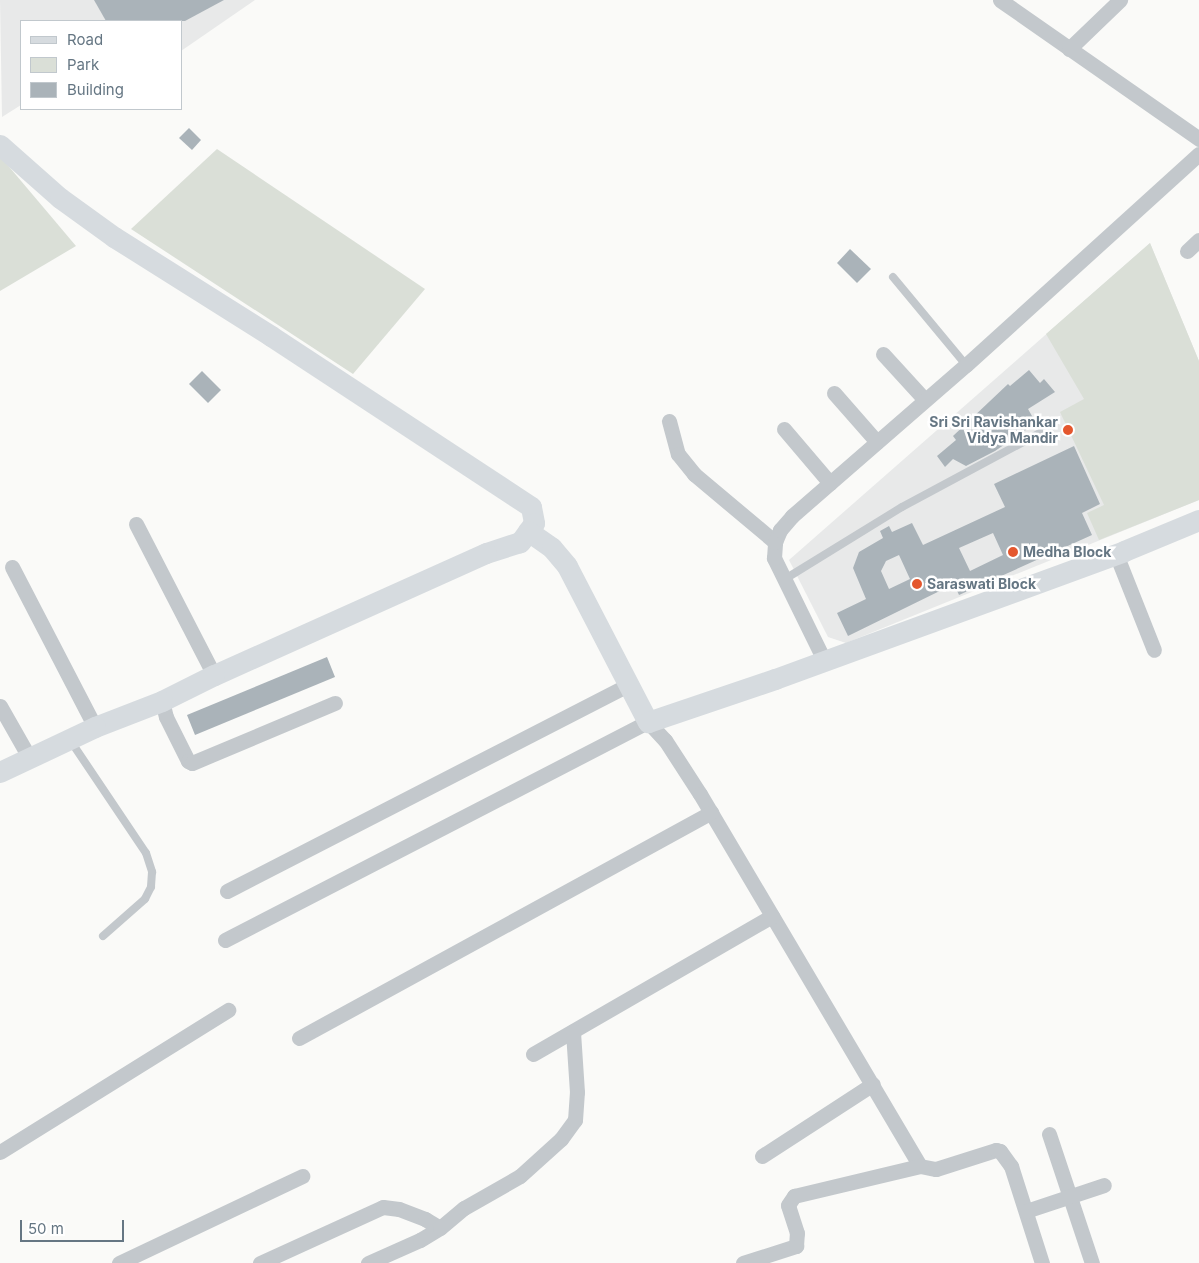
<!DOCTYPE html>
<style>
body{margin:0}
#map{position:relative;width:1199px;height:1263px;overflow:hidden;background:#fafaf8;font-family:Inter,sans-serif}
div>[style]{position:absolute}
.built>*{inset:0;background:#e8e9e9}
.green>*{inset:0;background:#dadfd7}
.building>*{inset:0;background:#aab3b9}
.lane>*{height:8px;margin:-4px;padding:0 4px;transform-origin:4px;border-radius:4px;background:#c3c8cc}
.street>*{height:15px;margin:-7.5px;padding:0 7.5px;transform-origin:7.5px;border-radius:7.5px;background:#c3c8cc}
.secondary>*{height:21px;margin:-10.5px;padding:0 10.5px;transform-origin:10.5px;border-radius:10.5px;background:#d6dbdf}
.dots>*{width:14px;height:14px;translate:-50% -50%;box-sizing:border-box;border:2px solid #fff;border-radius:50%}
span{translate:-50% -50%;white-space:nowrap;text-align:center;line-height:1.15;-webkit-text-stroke:5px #fff;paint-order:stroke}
.poi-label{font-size:14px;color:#657683;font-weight:700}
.right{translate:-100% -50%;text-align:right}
.left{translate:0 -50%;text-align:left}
.legend{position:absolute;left:20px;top:20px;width:162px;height:90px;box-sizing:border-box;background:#fff;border:1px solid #c1c8cd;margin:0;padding:6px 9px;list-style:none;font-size:15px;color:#657683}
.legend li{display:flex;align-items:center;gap:10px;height:25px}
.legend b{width:25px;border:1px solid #c1c8cd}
.scale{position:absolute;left:20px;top:1220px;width:104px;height:22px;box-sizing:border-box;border:2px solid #657683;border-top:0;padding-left:6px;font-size:15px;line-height:18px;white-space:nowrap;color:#657683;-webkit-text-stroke:4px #fff;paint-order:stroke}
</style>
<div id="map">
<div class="built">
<div style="clip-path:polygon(0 0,255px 0,181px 51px,181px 21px,21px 21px,21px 105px,2px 117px)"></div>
<div style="clip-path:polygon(1150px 243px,1199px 361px,1199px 500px,846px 643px,828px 637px,789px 560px)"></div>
</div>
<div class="green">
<div style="clip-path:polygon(217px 149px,425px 289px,353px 374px,131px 229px)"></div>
<div style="clip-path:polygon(0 156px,76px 246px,0 291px)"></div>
<div style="clip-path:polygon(1150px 243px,1199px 361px,1199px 500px,1099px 540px,1087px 513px,1104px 505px,1060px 412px,1084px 399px,1046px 334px)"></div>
</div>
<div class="building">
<div style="clip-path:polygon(94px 0,224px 0,185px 21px,106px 21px)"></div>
<div style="clip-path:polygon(189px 128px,201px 140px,192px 150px,179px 138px)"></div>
<div style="clip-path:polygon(850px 249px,871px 269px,857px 283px,837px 263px)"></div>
<div style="clip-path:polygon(1029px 370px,1040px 383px,1044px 379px,1055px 392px,1028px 409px,1036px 423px,995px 451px,966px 466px,953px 459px,945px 467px,937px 456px,956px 440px,953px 436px,1008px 384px,1010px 386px)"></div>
<div style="clip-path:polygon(202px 371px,221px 390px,208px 403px,189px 384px)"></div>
<div style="clip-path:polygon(evenodd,1074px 446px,1100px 504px,1082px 513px,1092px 535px,959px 595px,954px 584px,848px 636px,837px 613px,866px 599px,853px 568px,859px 552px,883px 538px,880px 531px,889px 526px,892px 532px,912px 523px,923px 545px,1005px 507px,994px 484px,1074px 446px,993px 533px,1003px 555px,970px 571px,959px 548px,993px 533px,1074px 446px,899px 555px,910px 579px,889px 589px,881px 571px,886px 561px,899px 555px)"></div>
<div style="clip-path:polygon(327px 657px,335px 677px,195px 735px,187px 715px)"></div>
</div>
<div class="lane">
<div style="left:893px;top:277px;width:114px;rotate:50.3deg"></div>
<div style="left:785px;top:579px;width:137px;rotate:-31.6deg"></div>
<div style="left:902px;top:507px;width:169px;rotate:-28.2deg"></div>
<div style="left:70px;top:740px;width:136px;rotate:56.1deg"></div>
<div style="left:146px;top:853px;width:20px;rotate:72deg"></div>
<div style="left:152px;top:872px;width:15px;rotate:94deg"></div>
<div style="left:151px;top:887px;width:13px;rotate:117deg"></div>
<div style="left:145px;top:899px;width:56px;rotate:138.6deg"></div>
</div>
<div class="street">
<div style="left:1000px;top:0;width:243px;rotate:34.9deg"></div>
<div style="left:1069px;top:49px;width:71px;rotate:-43.9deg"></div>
<div style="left:1187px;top:251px;width:16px;rotate:-43deg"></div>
<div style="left:883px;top:354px;width:62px;rotate:47.6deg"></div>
<div style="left:834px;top:393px;width:65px;rotate:48.7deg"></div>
<div style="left:669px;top:421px;width:34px;rotate:75deg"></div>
<div style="left:678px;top:454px;width:26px;rotate:51deg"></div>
<div style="left:694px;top:474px;width:106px;rotate:40deg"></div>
<div style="left:784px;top:429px;width:71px;rotate:49.6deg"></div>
<div style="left:136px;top:524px;width:170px;rotate:62.7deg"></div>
<div style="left:1116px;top:554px;width:103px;rotate:68.4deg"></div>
<div style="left:12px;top:567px;width:180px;rotate:62.6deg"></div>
<div style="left:824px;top:660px;width:114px;rotate:-116.1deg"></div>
<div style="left:774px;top:558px;width:16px;rotate:-86deg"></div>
<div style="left:775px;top:542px;width:13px;rotate:-67deg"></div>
<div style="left:780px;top:530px;width:18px;rotate:-49deg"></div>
<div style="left:792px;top:516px;width:230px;rotate:-41deg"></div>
<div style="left:966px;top:365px;width:314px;rotate:-42.2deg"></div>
<div style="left:162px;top:701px;width:16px;rotate:76deg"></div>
<div style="left:166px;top:717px;width:49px;rotate:63.4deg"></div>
<div style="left:188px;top:761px;width:4px;rotate:27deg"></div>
<div style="left:192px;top:763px;width:155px;rotate:-22.8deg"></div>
<div style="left:0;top:706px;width:59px;rotate:60.4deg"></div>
<div style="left:227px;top:891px;width:451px;rotate:-27.2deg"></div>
<div style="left:225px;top:940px;width:476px;rotate:-27.3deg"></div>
<div style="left:648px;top:722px;width:25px;rotate:47deg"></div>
<div style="left:665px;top:740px;width:64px;rotate:57.1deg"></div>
<div style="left:700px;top:794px;width:432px;rotate:59.4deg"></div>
<div style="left:920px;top:1166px;width:16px;rotate:11deg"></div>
<div style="left:936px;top:1169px;width:63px;rotate:-17.6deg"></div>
<div style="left:996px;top:1150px;width:4px;rotate:14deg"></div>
<div style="left:1000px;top:1151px;width:19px;rotate:54deg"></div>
<div style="left:1011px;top:1166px;width:102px;rotate:72.3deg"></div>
<div style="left:299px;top:1038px;width:470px;rotate:-28.7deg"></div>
<div style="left:533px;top:1054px;width:276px;rotate:-30deg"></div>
<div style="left:1049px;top:1134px;width:136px;rotate:71.6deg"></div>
<div style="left:0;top:1152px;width:269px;rotate:-31.9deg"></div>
<div style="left:762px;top:1156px;width:132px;rotate:-33deg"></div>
<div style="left:1026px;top:1211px;width:82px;rotate:-18.4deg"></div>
<div style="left:119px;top:1263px;width:203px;rotate:-25.4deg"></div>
<div style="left:260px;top:1263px;width:135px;rotate:-24.5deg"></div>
<div style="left:383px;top:1207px;width:16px;rotate:7deg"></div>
<div style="left:399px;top:1209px;width:28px;rotate:21deg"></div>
<div style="left:425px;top:1219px;width:17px;rotate:31deg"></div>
<div style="left:368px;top:1263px;width:57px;rotate:-23.9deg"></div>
<div style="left:420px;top:1240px;width:23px;rotate:-31deg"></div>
<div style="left:440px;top:1228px;width:31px;rotate:-40deg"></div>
<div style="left:464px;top:1208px;width:64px;rotate:-29.7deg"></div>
<div style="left:520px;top:1176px;width:55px;rotate:-42.1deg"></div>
<div style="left:561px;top:1139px;width:24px;rotate:-54deg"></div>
<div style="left:575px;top:1120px;width:28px;rotate:-86deg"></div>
<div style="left:577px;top:1092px;width:61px;rotate:-93.8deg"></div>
<div style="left:743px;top:1263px;width:56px;rotate:-17.8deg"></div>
<div style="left:796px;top:1246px;width:13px;rotate:-86deg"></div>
<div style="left:797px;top:1233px;width:29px;rotate:-108deg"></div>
<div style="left:788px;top:1205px;width:11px;rotate:-56deg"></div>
<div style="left:794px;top:1196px;width:130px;rotate:-13.4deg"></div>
</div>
<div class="secondary">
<div style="left:0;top:145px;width:80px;rotate:41.5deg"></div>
<div style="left:60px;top:198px;width:67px;rotate:35.8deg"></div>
<div style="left:114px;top:237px;width:186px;rotate:32.2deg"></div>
<div style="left:271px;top:336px;width:311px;rotate:33.3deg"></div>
<div style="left:531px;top:507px;width:16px;rotate:79deg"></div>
<div style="left:534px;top:523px;width:24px;rotate:126deg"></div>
<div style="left:520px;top:542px;width:36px;rotate:162deg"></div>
<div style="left:486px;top:553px;width:298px;rotate:155.8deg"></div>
<div style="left:214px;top:675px;width:58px;rotate:153.4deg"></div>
<div style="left:162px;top:701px;width:72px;rotate:158.8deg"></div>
<div style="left:95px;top:727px;width:105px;rotate:154.7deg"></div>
<div style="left:528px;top:531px;width:29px;rotate:35deg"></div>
<div style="left:552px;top:548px;width:23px;rotate:50deg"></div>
<div style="left:567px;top:566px;width:176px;rotate:62.6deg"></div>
<div style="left:648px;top:722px;width:134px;rotate:-18.7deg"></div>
<div style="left:775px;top:679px;width:372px;rotate:-20.1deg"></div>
<div style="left:1124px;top:551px;width:81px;rotate:-22.5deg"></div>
</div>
<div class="dots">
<div style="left:1068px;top:430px;background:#e4572e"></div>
<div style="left:1013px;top:552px;background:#e4572e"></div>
<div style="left:917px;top:584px;background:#e4572e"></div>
</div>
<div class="poi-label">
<span class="right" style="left:1058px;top:430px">Sri Sri Ravishankar<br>Vidya Mandir</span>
<span class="left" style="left:1023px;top:552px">Medha Block</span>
<span class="left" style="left:927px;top:584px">Saraswati Block</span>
</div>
<ul class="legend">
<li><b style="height:6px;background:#d6dbdf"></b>Road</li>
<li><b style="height:14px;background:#dadfd7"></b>Park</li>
<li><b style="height:14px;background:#aab3b9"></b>Building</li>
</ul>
<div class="scale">50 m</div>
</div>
